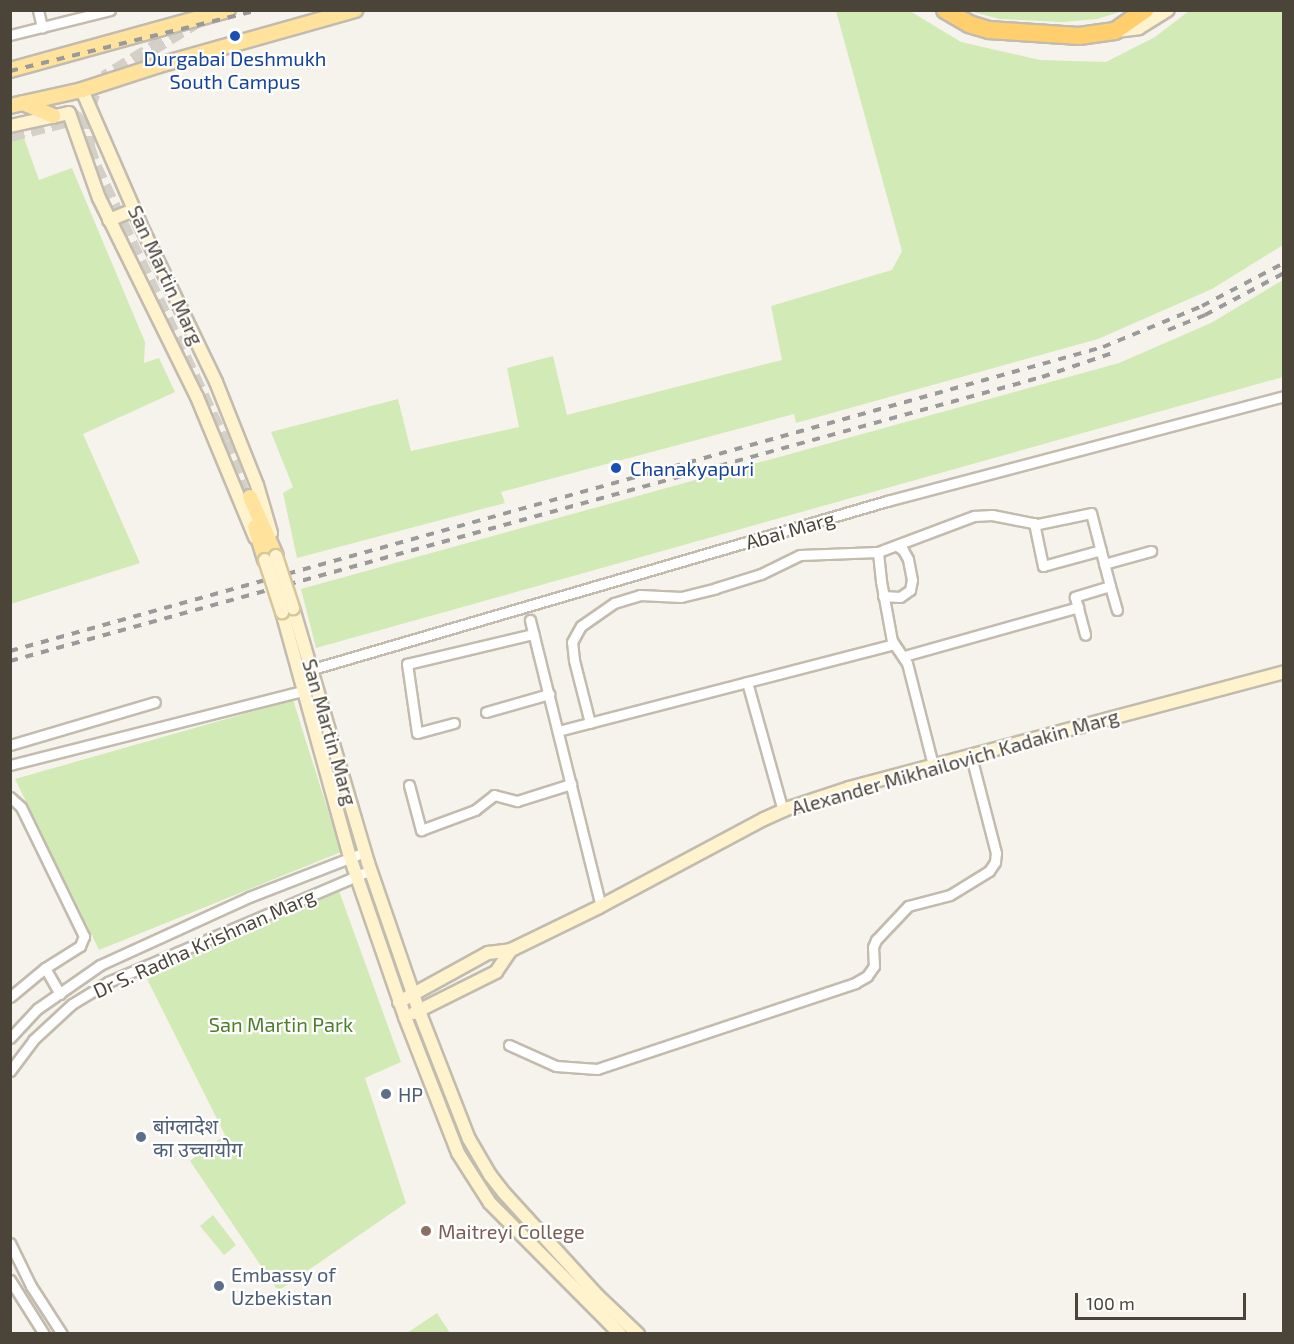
<!DOCTYPE html>
<meta charset="utf-8">
<style>
body{margin:0}
#map{position:relative;width:1294px;height:1344px;overflow:hidden;background:#f6f3ec;font-family:"Exo 2","Noto Sans Devanagari",sans-serif}
div>[style]{position:absolute}
.green>*{inset:0;background:#d2eab5}
.primary-tunnel>*{height:14px;margin-top:-7px;transform-origin:0;background:repeating-linear-gradient(90deg,#d4d0c8 0 14px,transparent 0 21px)}
.roads{filter:drop-shadow(2px 0 #c2bbae) drop-shadow(-2px 0 #c2bbae) drop-shadow(0 2px #c2bbae) drop-shadow(0 -2px #c2bbae)}
.street>*{height:9px;margin:-4.5px;padding:0 4.5px;transform-origin:4.5px;border-radius:4.5px;background:#fff}
.secondary>*{height:12px;margin:-6px;padding:0 6px;transform-origin:6px;border-radius:6px;background:#fff3cd}
.primary>*{height:14px;margin:-7px;padding:0 7px;transform-origin:7px;border-radius:7px;background:#ffe39c}
.highway>*{height:16px;margin:-8px;padding:0 8px;transform-origin:8px;border-radius:8px;background:#ffcf6e}
.rail>*{height:4px;margin-top:-2px;transform-origin:0;background:repeating-linear-gradient(90deg,#9a9a9a 0 8px,transparent 0 16px)}
.bridges{filter:drop-shadow(2px 0 #d6c79b) drop-shadow(-2px 0 #d6c79b) drop-shadow(0 2px #d6c79b) drop-shadow(0 -2px #d6c79b)}
.secondary-bridge>*{height:12px;margin:-6px;padding:0 6px;transform-origin:6px;border-radius:6px;background:#fff3cd}
.dots>*{width:16px;height:16px;translate:-50% -50%;box-sizing:border-box;border:3px solid #fff;border-radius:50%}
span{translate:-50% -50%;white-space:nowrap;text-align:center;line-height:1.15;-webkit-text-stroke:4.5px #fff;paint-order:stroke}
.transit-label{font-size:20px;color:#164399}
.left{translate:0 -50%;text-align:left}
.street-label{font-size:20px;color:#4b4439}
.park-label{font-size:20px;color:#4a7f2a}
.service-label{font-size:20px;color:#4e5e75}
.education-label{font-size:20px;color:#785e54}
.frame{position:absolute;inset:0;border:12px solid #4b4439;pointer-events:none}
.scale{position:absolute;left:1075px;top:1293px;width:171px;height:27px;box-sizing:border-box;border:3px solid #4b4439;border-top:0;padding-left:8px;font-size:18px;line-height:21px;white-space:nowrap;color:#4b4439;-webkit-text-stroke:4px #fff;paint-order:stroke}
</style>
<div id="map">
<div class="green">
<div style="clip-path:polygon(836px 11px,910px 11px,961px 42px,1040px 60px,1106px 62px,1155px 37px,1189px 11px,1283px 11px,1283px 245px,1212px 289px,1098px 339px,796px 423px,794px 414px,501px 492px,505px 503px,297px 558px,283px 493px,293px 487px,271px 432px,398px 399px,411px 451px,519px 427px,507px 368px,553px 356px,567px 415px,782px 360px,771px 306px,892px 270px,902px 251px)"></div>
<div style="clip-path:polygon(969px 11px,1123px 10px,1123px 11px,1097px 19px,1063px 22px,1000px 19px)"></div>
<div style="clip-path:polygon(24px 138px,39px 180px,72px 168px,145px 342px,144px 363px,159px 358px,175px 392px,83px 434px,140px 563px,11px 604px,10px 141px)"></div>
<div style="clip-path:polygon(1283px 280px,1283px 377px,316px 648px,301px 589px,1119px 363px,1211px 323px)"></div>
<div style="clip-path:polygon(293px 700px,341px 852px,99px 950px,15px 779px)"></div>
<div style="clip-path:polygon(339px 891px,401px 1062px,365px 1078px,406px 1203px,278px 1291px,190px 1161px,225px 1135px,145px 975px)"></div>
<div style="clip-path:polygon(213px 1215px,236px 1245px,224px 1255px,200px 1226px)"></div>
<div style="clip-path:polygon(437px 1313px,450px 1333px,407px 1333px)"></div>
</div>
<div class="primary-tunnel">
<div style="left:199px;top:20px;width:111px;rotate:148.6deg"></div>
<div style="left:104px;top:78px;width:19px;rotate:125deg"></div>
<div style="left:93px;top:94px;width:22px;rotate:106deg"></div>
<div style="left:87px;top:115px;width:32px;rotate:88deg"></div>
<div style="left:88px;top:147px;width:21px;rotate:71deg"></div>
<div style="left:95px;top:167px;width:304px;rotate:64.9deg"></div>
<div style="left:224px;top:442px;width:61px;rotate:69.8deg"></div>
<div style="left:10px;top:135px;width:69px;rotate:-14.2deg"></div>
<div style="left:77px;top:118px;width:6px;rotate:-45deg"></div>
</div>
<div class="roads">
<div class="street">
<div style="left:38px;top:10px;width:18px;rotate:77deg"></div>
<div style="left:10px;top:35px;width:103px;rotate:-14deg"></div>
<div style="left:1034px;top:523px;width:44px;rotate:78.2deg"></div>
<div style="left:1043px;top:566px;width:60px;rotate:-15.4deg"></div>
<div style="left:1104px;top:564px;width:49px;rotate:-15.5deg"></div>
<div style="left:1110px;top:586px;width:25px;rotate:74deg"></div>
<div style="left:883px;top:596px;width:17px;rotate:3deg"></div>
<div style="left:900px;top:597px;width:12px;rotate:-35deg"></div>
<div style="left:910px;top:590px;width:10px;rotate:-79deg"></div>
<div style="left:912px;top:580px;width:21px;rotate:-101deg"></div>
<div style="left:908px;top:559px;width:10px;rotate:-119deg"></div>
<div style="left:903px;top:550px;width:7px;rotate:-146deg"></div>
<div style="left:530px;top:620px;width:295px;rotate:76.1deg"></div>
<div style="left:904px;top:656px;width:181px;rotate:-15.7deg"></div>
<div style="left:299px;top:673px;width:613px;rotate:-16.31deg"></div>
<div style="left:887px;top:501px;width:411px;rotate:-14.8deg"></div>
<div style="left:747px;top:682px;width:134px;rotate:74.4deg"></div>
<div style="left:486px;top:712px;width:66px;rotate:-15.9deg"></div>
<div style="left:454px;top:723px;width:38px;rotate:165deg"></div>
<div style="left:417px;top:733px;width:70px;rotate:-98.2deg"></div>
<div style="left:407px;top:664px;width:130px;rotate:-13.4deg"></div>
<div style="left:590px;top:723px;width:65px;rotate:-104.3deg"></div>
<div style="left:574px;top:660px;width:18px;rotate:-96deg"></div>
<div style="left:572px;top:642px;width:18px;rotate:-61deg"></div>
<div style="left:581px;top:626px;width:40px;rotate:-34.9deg"></div>
<div style="left:614px;top:603px;width:27px;rotate:-17deg"></div>
<div style="left:640px;top:595px;width:41px;rotate:2.8deg"></div>
<div style="left:681px;top:597px;width:36px;rotate:-14deg"></div>
<div style="left:716px;top:588px;width:47px;rotate:-17.3deg"></div>
<div style="left:761px;top:574px;width:43px;rotate:-26deg"></div>
<div style="left:800px;top:555px;width:78px;rotate:-2.2deg"></div>
<div style="left:558px;top:731px;width:347px;rotate:-14.5deg"></div>
<div style="left:10px;top:745px;width:151px;rotate:-16.5deg"></div>
<div style="left:10px;top:765px;width:302px;rotate:-14.2deg"></div>
<div style="left:933px;top:765px;width:105px;rotate:-104.3deg"></div>
<div style="left:907px;top:663px;width:27px;rotate:-124deg"></div>
<div style="left:892px;top:641px;width:61px;rotate:-100.4deg"></div>
<div style="left:881px;top:581px;width:29px;rotate:-96deg"></div>
<div style="left:878px;top:552px;width:103px;rotate:-20.6deg"></div>
<div style="left:974px;top:516px;width:18px;rotate:-3deg"></div>
<div style="left:992px;top:515px;width:47px;rotate:11.1deg"></div>
<div style="left:1038px;top:524px;width:54px;rotate:-11.7deg"></div>
<div style="left:1091px;top:513px;width:75px;rotate:75.4deg"></div>
<div style="left:1110px;top:586px;width:37px;rotate:163deg"></div>
<div style="left:1075px;top:597px;width:39px;rotate:75deg"></div>
<div style="left:409px;top:785px;width:47px;rotate:75.1deg"></div>
<div style="left:421px;top:830px;width:58px;rotate:-20.3deg"></div>
<div style="left:475px;top:810px;width:24px;rotate:-38deg"></div>
<div style="left:494px;top:795px;width:24px;rotate:15deg"></div>
<div style="left:517px;top:801px;width:57px;rotate:-17.5deg"></div>
<div style="left:10px;top:797px;width:15px;rotate:42deg"></div>
<div style="left:21px;top:807px;width:144px;rotate:64deg"></div>
<div style="left:84px;top:936px;width:11px;rotate:112deg"></div>
<div style="left:80px;top:946px;width:41px;rotate:147.8deg"></div>
<div style="left:45px;top:968px;width:45px;rotate:140.4deg"></div>
<div style="left:45px;top:968px;width:30px;rotate:60deg"></div>
<div style="left:10px;top:1038px;width:40px;rotate:-47deg"></div>
<div style="left:37px;top:1009px;width:77px;rotate:-34.9deg"></div>
<div style="left:100px;top:965px;width:164px;rotate:-24.5deg"></div>
<div style="left:249px;top:897px;width:124px;rotate:-21.2deg"></div>
<div style="left:509px;top:1045px;width:51px;rotate:24.1deg"></div>
<div style="left:556px;top:1066px;width:41px;rotate:4.2deg"></div>
<div style="left:597px;top:1069px;width:272px;rotate:-18.4deg"></div>
<div style="left:855px;top:983px;width:14px;rotate:-30deg"></div>
<div style="left:867px;top:976px;width:12px;rotate:-55deg"></div>
<div style="left:874px;top:966px;width:19px;rotate:-93deg"></div>
<div style="left:873px;top:947px;width:8px;rotate:-67deg"></div>
<div style="left:876px;top:940px;width:47px;rotate:-46.7deg"></div>
<div style="left:908px;top:906px;width:43px;rotate:-14.7deg"></div>
<div style="left:950px;top:895px;width:46px;rotate:-31.6deg"></div>
<div style="left:989px;top:871px;width:11px;rotate:-56deg"></div>
<div style="left:995px;top:862px;width:9px;rotate:-84deg"></div>
<div style="left:996px;top:853px;width:100px;rotate:-104.5deg"></div>
<div style="left:10px;top:1071px;width:39px;rotate:-53deg"></div>
<div style="left:33px;top:1040px;width:53px;rotate:-42.7deg"></div>
<div style="left:72px;top:1004px;width:42px;rotate:-31.4deg"></div>
<div style="left:108px;top:982px;width:286px;rotate:-23.1deg"></div>
<div style="left:10px;top:1243px;width:48px;rotate:64deg"></div>
<div style="left:31px;top:1286px;width:57px;rotate:57.1deg"></div>
<div style="left:10px;top:1280px;width:64px;rotate:57.8deg"></div>
</div>
<div class="secondary">
<div style="left:1116px;top:31px;width:23px;rotate:-7deg"></div>
<div style="left:1139px;top:28px;width:34px;rotate:-32deg"></div>
<div style="left:82px;top:90px;width:148px;rotate:66.5deg"></div>
<div style="left:141px;top:226px;width:173px;rotate:64.3deg"></div>
<div style="left:216px;top:382px;width:111px;rotate:68.3deg"></div>
<div style="left:257px;top:485px;width:50px;rotate:73.7deg"></div>
<div style="left:10px;top:126px;width:60px;rotate:-12.4deg"></div>
<div style="left:69px;top:113px;width:90px;rotate:70.6deg"></div>
<div style="left:99px;top:198px;width:222px;rotate:63.8deg"></div>
<div style="left:197px;top:397px;width:152px;rotate:67.5deg"></div>
<div style="left:109px;top:220px;width:27px;rotate:-22deg"></div>
<div style="left:293px;top:608px;width:266px;rotate:73.6deg"></div>
<div style="left:368px;top:863px;width:157px;rotate:71deg"></div>
<div style="left:419px;top:1011px;width:137px;rotate:68.7deg"></div>
<div style="left:469px;top:1139px;width:42px;rotate:59.7deg"></div>
<div style="left:490px;top:1175px;width:24px;rotate:52deg"></div>
<div style="left:505px;top:1194px;width:137px;rotate:47.7deg"></div>
<div style="left:597px;top:1295px;width:57px;rotate:43.6deg"></div>
<div style="left:282px;top:612px;width:254px;rotate:74.5deg"></div>
<div style="left:350px;top:857px;width:169px;rotate:71deg"></div>
<div style="left:405px;top:1017px;width:146px;rotate:68.7deg"></div>
<div style="left:458px;top:1153px;width:59px;rotate:57.4deg"></div>
<div style="left:490px;top:1203px;width:185px;rotate:45.2deg"></div>
<div style="left:399px;top:1002px;width:102px;rotate:-28.8deg"></div>
<div style="left:488px;top:953px;width:23px;rotate:-7deg"></div>
<div style="left:511px;top:950px;width:98px;rotate:-26deg"></div>
<div style="left:599px;top:907px;width:187px;rotate:-28.1deg"></div>
<div style="left:764px;top:819px;width:27px;rotate:-24deg"></div>
<div style="left:789px;top:808px;width:63px;rotate:-18.4deg"></div>
<div style="left:849px;top:788px;width:450px;rotate:-14.9deg"></div>
<div style="left:414px;top:1013px;width:92px;rotate:-26.6deg"></div>
<div style="left:496px;top:972px;width:27px;rotate:-56deg"></div>
</div>
<div class="primary">
<div style="left:10px;top:70px;width:226px;rotate:-15.4deg"></div>
<div style="left:23px;top:103px;width:33px;rotate:23deg"></div>
<div style="left:10px;top:106px;width:74px;rotate:-12.5deg"></div>
<div style="left:82px;top:90px;width:81px;rotate:-18deg"></div>
<div style="left:159px;top:65px;width:204px;rotate:-15.7deg"></div>
<div style="left:250px;top:497px;width:64px;rotate:66.2deg"></div>
<div style="left:255px;top:527px;width:34px;rotate:73deg"></div>
</div>
<div class="highway">
<div style="left:945px;top:10px;width:28px;rotate:30deg"></div>
<div style="left:969px;top:24px;width:21px;rotate:17deg"></div>
<div style="left:989px;top:30px;width:90px;rotate:3.8deg"></div>
<div style="left:1079px;top:36px;width:36px;rotate:-8deg"></div>
<div style="left:1115px;top:31px;width:37px;rotate:-35deg"></div>
</div>
</div>
<div class="rail">
<div style="left:10px;top:71px;width:256px;rotate:-13.8deg"></div>
<div style="left:1168px;top:330px;width:40px;rotate:-22deg"></div>
<div style="left:1205px;top:315px;width:89px;rotate:-28deg"></div>
<div style="left:10px;top:651px;width:1134px;rotate:-15.54deg"></div>
<div style="left:1103px;top:347px;width:107px;rotate:-22.5deg"></div>
<div style="left:1202px;top:306px;width:93px;rotate:-27.7deg"></div>
<div style="left:10px;top:661px;width:1070px;rotate:-15.39deg"></div>
<div style="left:1042px;top:377px;width:74px;rotate:-18.9deg"></div>
</div>
<div class="bridges">
<div class="secondary-bridge">
<div style="left:276px;top:556px;width:55px;rotate:71.9deg"></div>
<div style="left:265px;top:560px;width:55px;rotate:71.9deg"></div>
</div>
</div>
<div class="dots">
<div style="left:235px;top:36px;background:#1a4fb4"></div>
<div style="left:616px;top:468px;background:#1a4fb4"></div>
<div style="left:386px;top:1094px;background:#5c6f8a"></div>
<div style="left:141px;top:1137px;background:#5c6f8a"></div>
<div style="left:426px;top:1231px;background:#8d6e63"></div>
<div style="left:219px;top:1286px;background:#5c6f8a"></div>
</div>
<div class="transit-label">
<span style="left:235px;top:70px">Durgabai Deshmukh<br>South Campus</span>
<span class="left" style="left:630px;top:468px">Chanakyapuri</span>
</div>
<div class="street-label">
<span style="left:166px;top:275px;rotate:65deg">San Martin Marg</span>
<span style="left:790px;top:530px;rotate:-16deg">Abai Marg</span>
<span style="left:330px;top:732px;rotate:74deg">San Martin Marg</span>
<span style="left:955px;top:762px;rotate:-16deg">Alexander Mikhailovich Kadakin Marg</span>
<span style="left:204px;top:943px;rotate:-24deg">Dr S. Radha Krishnan Marg</span>
</div>
<div class="park-label">
<span style="left:281px;top:1024px">San Martin Park</span>
</div>
<div class="service-label">
<span class="left" style="left:398px;top:1094px">HP</span>
<span class="left" style="left:153px;top:1138px">बांग्लादेश<br>का उच्चायोग</span>
<span class="left" style="left:231px;top:1286px">Embassy of<br>Uzbekistan</span>
</div>
<div class="education-label">
<span class="left" style="left:438px;top:1231px">Maitreyi College</span>
</div>
<div class="frame"></div>
<div class="scale">100 m</div>
</div>
